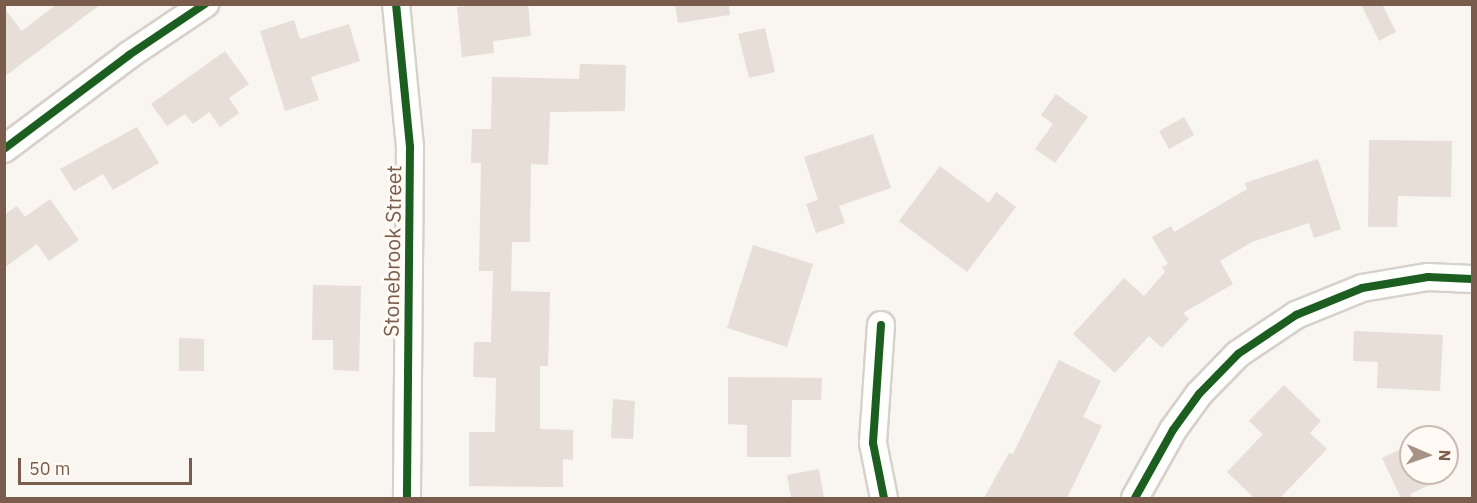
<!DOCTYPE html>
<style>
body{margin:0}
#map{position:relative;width:1477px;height:503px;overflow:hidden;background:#f9f5f0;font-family:"IBM Plex Sans",sans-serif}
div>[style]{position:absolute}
.building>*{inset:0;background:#e6ded7}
.roads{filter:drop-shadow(2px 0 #d7d1cb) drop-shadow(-2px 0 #d7d1cb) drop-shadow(0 2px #d7d1cb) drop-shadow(0 -2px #d7d1cb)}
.street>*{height:26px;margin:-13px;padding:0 13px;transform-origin:13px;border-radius:13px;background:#fefefd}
.cycleway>*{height:8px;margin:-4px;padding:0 4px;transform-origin:4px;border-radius:4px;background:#1b5e20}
span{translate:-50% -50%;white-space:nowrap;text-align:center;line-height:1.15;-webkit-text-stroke:6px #fffaf3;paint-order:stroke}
.street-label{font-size:21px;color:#7a5c4d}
.frame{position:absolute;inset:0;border:6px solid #7a5c4d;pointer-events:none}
.north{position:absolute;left:1399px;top:425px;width:60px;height:60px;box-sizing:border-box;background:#fffaf3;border:2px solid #cabbb1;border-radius:50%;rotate:92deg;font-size:16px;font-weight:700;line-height:24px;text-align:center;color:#7a5c4d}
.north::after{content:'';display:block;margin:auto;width:21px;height:27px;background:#a69286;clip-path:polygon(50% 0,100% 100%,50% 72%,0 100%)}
.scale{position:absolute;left:18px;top:458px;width:174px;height:27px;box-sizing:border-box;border:3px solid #7a5c4d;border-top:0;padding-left:8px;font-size:18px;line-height:21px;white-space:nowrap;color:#7a5c4d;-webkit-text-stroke:4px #fffaf3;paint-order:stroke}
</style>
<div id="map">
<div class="building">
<div style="clip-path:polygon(57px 4px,101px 4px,4px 77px,4px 8px,22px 31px)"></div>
<div style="clip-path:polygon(479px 4px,528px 4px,531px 36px,493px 41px,494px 53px,462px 57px,457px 7px)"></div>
<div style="clip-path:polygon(675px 4px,729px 4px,730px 15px,678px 23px)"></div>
<div style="clip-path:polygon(1361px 4px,1382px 4px,1396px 32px,1379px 41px)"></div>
<div style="clip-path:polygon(294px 20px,300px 39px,349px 24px,360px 61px,311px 77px,319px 100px,285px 111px,260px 31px)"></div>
<div style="clip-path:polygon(765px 28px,775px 72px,749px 78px,738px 34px)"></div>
<div style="clip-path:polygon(225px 51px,249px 84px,229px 98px,239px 113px,220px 127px,209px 112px,193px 124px,185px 114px,167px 126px,151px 104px)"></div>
<div style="clip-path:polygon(580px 64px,626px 65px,625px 111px,550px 112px,548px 165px,531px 164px,530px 242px,512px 242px,511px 291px,550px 292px,548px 366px,540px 366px,540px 429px,573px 430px,573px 460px,563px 459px,563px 487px,469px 486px,469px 432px,495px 432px,496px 378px,473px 377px,474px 342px,491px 342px,493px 271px,479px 271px,481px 163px,471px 163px,472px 129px,491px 129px,492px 77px,579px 79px)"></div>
<div style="clip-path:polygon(1056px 94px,1088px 117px,1055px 163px,1035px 149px,1053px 124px,1041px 115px)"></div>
<div style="clip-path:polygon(1184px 117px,1194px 135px,1169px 149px,1159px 131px)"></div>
<div style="clip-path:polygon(137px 127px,159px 163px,113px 190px,103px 174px,74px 191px,60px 169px)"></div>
<div style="clip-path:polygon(873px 134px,891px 188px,839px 206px,845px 223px,816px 233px,806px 204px,818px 200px,804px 157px)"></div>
<div style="clip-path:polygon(1369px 140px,1452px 141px,1451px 197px,1398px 196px,1397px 227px,1368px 227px)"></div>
<div style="clip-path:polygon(1318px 159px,1341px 229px,1314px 238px,1309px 223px,1252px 242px,1220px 261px,1233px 284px,1183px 313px,1189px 319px,1162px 348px,1149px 336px,1115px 373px,1073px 334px,1124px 278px,1144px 296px,1165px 272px,1162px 267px,1168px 264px,1152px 237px,1171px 226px,1174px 232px,1247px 189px,1245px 183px)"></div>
<div style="clip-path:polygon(940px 166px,989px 203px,996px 192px,1016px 207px,967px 272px,899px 221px)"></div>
<div style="clip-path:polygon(50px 199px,79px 240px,49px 261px,37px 244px,4px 268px,4px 215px,17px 206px,25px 217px)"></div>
<div style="clip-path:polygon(753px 245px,813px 264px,787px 347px,727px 328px)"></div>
<div style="clip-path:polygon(313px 285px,361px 286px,359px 371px,333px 370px,333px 340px,312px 340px)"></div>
<div style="clip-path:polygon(1354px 331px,1443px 335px,1440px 391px,1377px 388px,1378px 362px,1353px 361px)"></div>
<div style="clip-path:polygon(179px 338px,204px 339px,204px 371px,179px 371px)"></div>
<div style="clip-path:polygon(1059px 360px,1101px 381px,1083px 417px,1102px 426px,1067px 498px,984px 498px,1009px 453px,1013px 454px)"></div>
<div style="clip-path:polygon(728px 377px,822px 378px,821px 400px,792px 400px,791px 457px,747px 457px,747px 425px,728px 424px)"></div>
<div style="clip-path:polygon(1284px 385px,1321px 421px,1310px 433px,1327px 449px,1280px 498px,1254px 498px,1227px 472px,1263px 434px,1249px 421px)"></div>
<div style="clip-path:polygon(613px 399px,635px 401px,633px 439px,611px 438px)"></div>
<div style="clip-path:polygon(1411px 444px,1411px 473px,1454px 473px,1411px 494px,1411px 498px,1401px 498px,1382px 458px)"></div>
<div style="clip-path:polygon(819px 469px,824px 498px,791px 498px,787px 475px)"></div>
</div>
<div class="roads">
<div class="street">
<div style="left:396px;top:4px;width:144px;rotate:84.4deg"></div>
<div style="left:410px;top:147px;width:351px;rotate:90.5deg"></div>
<div style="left:4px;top:149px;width:156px;rotate:-36.9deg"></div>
<div style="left:129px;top:55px;width:92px;rotate:-33.9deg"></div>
<div style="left:881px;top:325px;width:118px;rotate:93.9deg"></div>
<div style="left:873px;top:443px;width:56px;rotate:78.7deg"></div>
<div style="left:1135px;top:498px;width:78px;rotate:-60.8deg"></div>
<div style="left:1173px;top:430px;width:44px;rotate:-54.2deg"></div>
<div style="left:1199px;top:394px;width:56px;rotate:-45.7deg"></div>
<div style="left:1238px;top:354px;width:70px;rotate:-33.9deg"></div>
<div style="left:1296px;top:315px;width:71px;rotate:-22.2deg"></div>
<div style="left:1362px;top:288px;width:67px;rotate:-9.5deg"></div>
<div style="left:1428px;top:277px;width:44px;rotate:2.6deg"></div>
</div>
</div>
<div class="cycleway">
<div style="left:396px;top:4px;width:144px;rotate:84.4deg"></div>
<div style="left:410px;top:147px;width:351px;rotate:90.5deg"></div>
<div style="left:4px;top:149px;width:156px;rotate:-36.9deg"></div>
<div style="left:129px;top:55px;width:92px;rotate:-33.9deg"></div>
<div style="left:881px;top:325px;width:118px;rotate:93.9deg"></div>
<div style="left:873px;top:443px;width:56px;rotate:78.7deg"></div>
<div style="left:1135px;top:498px;width:78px;rotate:-60.8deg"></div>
<div style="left:1173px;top:430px;width:44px;rotate:-54.2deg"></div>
<div style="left:1199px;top:394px;width:56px;rotate:-45.7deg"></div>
<div style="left:1238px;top:354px;width:70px;rotate:-33.9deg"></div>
<div style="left:1296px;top:315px;width:71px;rotate:-22.2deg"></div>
<div style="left:1362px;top:288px;width:67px;rotate:-9.5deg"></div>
<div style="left:1428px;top:277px;width:44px;rotate:2.6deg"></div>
</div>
<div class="street-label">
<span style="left:392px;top:251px;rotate:-89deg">Stonebrook Street</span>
</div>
<div class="frame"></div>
<div class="north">N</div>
<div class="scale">50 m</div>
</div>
